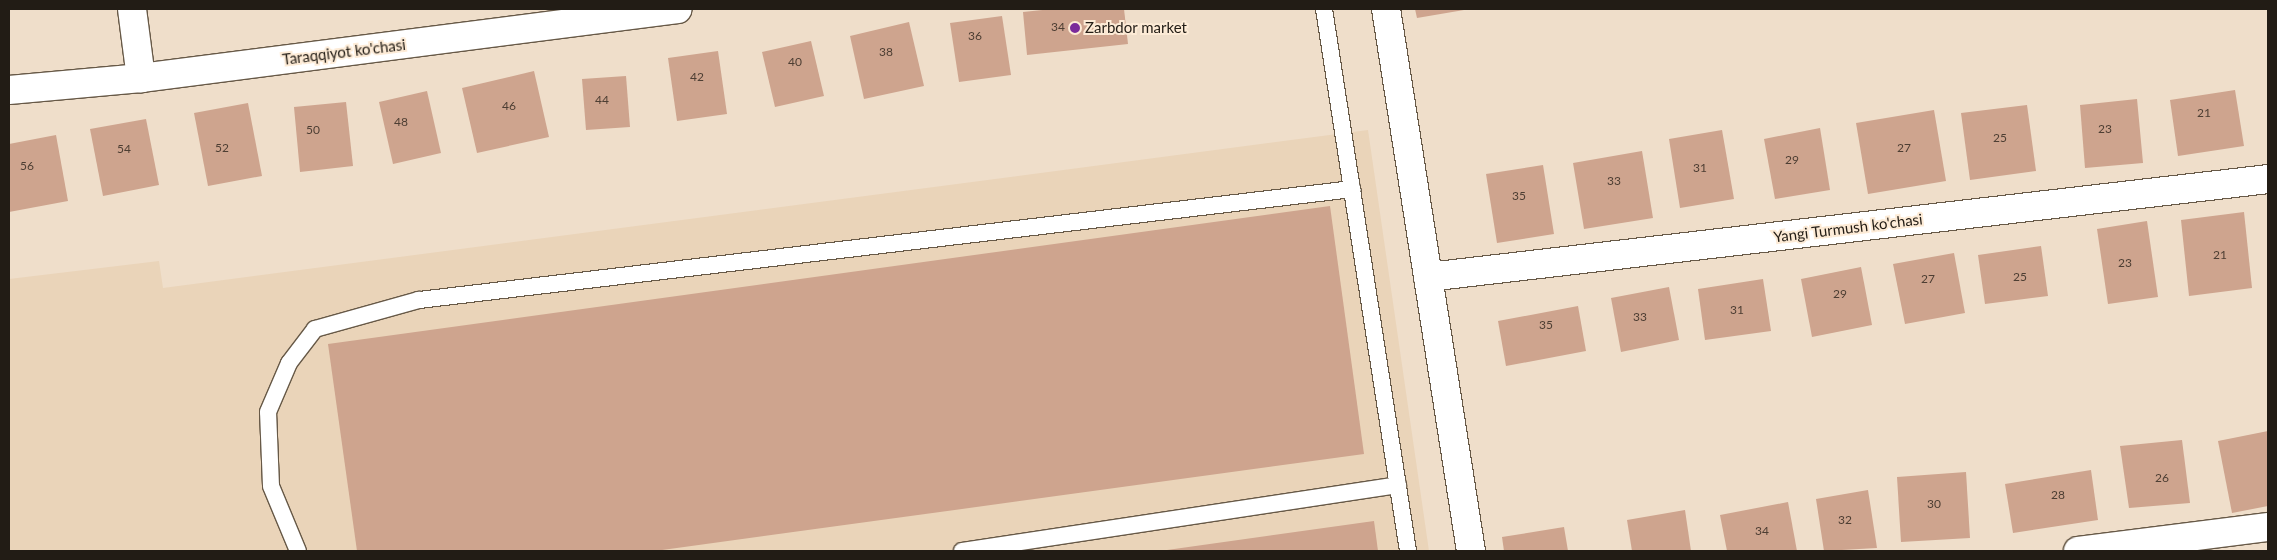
<!DOCTYPE html>
<style>
body{margin:0}
#map{position:relative;width:2277px;height:560px;overflow:hidden;background:#efdeca;font-family:Lato,sans-serif}
div>[style]{position:absolute}
.built>*{inset:0;background:#ead4b9}
.building>*{inset:0;background:#cea48e}
.roads{filter:drop-shadow(1px 0 #675947) drop-shadow(-1px 0 #675947) drop-shadow(0 1px #675947) drop-shadow(0 -1px #675947)}
.service>*{height:16px;margin:-8px;padding:0 8px;transform-origin:8px;border-radius:8px;background:#fff}
.minor>*{height:28px;margin:-14px;padding:0 14px;transform-origin:14px;border-radius:14px;background:#fff}
.dots>*{width:14px;height:14px;translate:-50% -50%;box-sizing:border-box;border:2px solid #fdebd6;border-radius:50%}
span{translate:-50% -50%;white-space:nowrap;text-align:center;line-height:1.15;-webkit-text-stroke:4px #fdebd6;paint-order:stroke}
.number-label{font-size:12px;color:#4d3e33}
.number-label span{-webkit-text-stroke-width:0}
.poi-label{font-size:15px;color:#221c15}
.left{translate:0 -50%;text-align:left}
.street-label{font-size:15px;color:#221c15}
.frame{position:absolute;inset:0;border:10px solid #221c15;pointer-events:none}
</style>
<div id="map">
<div class="built">
<div style="clip-path:polygon(1368px 130px,1429px 551px,9px 551px,9px 279px,159px 261px,163px 288px)"></div>
</div>
<div class="building">
<div style="clip-path:polygon(1052px 9px,1124px 9px,1128px 44px,1027px 55px,1023px 12px)"></div>
<div style="clip-path:polygon(1415px 9px,1464px 9px,1464px 10px,1417px 18px)"></div>
<div style="clip-path:polygon(1002px 16px,1011px 75px,959px 82px,950px 23px)"></div>
<div style="clip-path:polygon(909px 22px,924px 86px,864px 99px,850px 36px)"></div>
<div style="clip-path:polygon(811px 41px,824px 96px,775px 107px,762px 52px)"></div>
<div style="clip-path:polygon(718px 51px,727px 114px,677px 121px,668px 58px)"></div>
<div style="clip-path:polygon(534px 71px,549px 137px,477px 153px,462px 88px)"></div>
<div style="clip-path:polygon(626px 76px,630px 127px,586px 130px,582px 79px)"></div>
<div style="clip-path:polygon(2235px 90px,2244px 146px,2178px 156px,2170px 100px)"></div>
<div style="clip-path:polygon(427px 91px,441px 153px,393px 164px,379px 102px)"></div>
<div style="clip-path:polygon(2137px 99px,2143px 163px,2085px 168px,2080px 105px)"></div>
<div style="clip-path:polygon(346px 102px,353px 166px,300px 172px,294px 107px)"></div>
<div style="clip-path:polygon(248px 103px,262px 176px,208px 186px,194px 113px)"></div>
<div style="clip-path:polygon(2027px 105px,2036px 171px,1970px 180px,1961px 113px)"></div>
<div style="clip-path:polygon(1934px 110px,1946px 181px,1868px 194px,1856px 123px)"></div>
<div style="clip-path:polygon(146px 119px,159px 185px,103px 196px,90px 129px)"></div>
<div style="clip-path:polygon(1820px 128px,1830px 190px,1775px 199px,1764px 139px)"></div>
<div style="clip-path:polygon(1722px 130px,1734px 199px,1680px 208px,1669px 139px)"></div>
<div style="clip-path:polygon(56px 135px,68px 201px,9px 212px,9px 144px)"></div>
<div style="clip-path:polygon(1642px 151px,1653px 218px,1584px 229px,1573px 163px)"></div>
<div style="clip-path:polygon(1543px 165px,1554px 234px,1497px 243px,1486px 174px)"></div>
<div style="clip-path:polygon(1330px 206px,1364px 454px,655px 551px,357px 551px,328px 344px)"></div>
<div style="clip-path:polygon(2244px 212px,2252px 288px,2189px 296px,2181px 220px)"></div>
<div style="clip-path:polygon(2147px 221px,2158px 297px,2108px 304px,2097px 229px)"></div>
<div style="clip-path:polygon(2041px 246px,2048px 296px,1985px 304px,1978px 255px)"></div>
<div style="clip-path:polygon(1954px 253px,1965px 313px,1905px 324px,1893px 264px)"></div>
<div style="clip-path:polygon(1861px 267px,1872px 325px,1812px 337px,1801px 279px)"></div>
<div style="clip-path:polygon(1763px 279px,1771px 331px,1705px 340px,1698px 289px)"></div>
<div style="clip-path:polygon(1669px 287px,1679px 340px,1621px 352px,1611px 298px)"></div>
<div style="clip-path:polygon(1578px 306px,1586px 351px,1506px 366px,1498px 321px)"></div>
<div style="clip-path:polygon(2268px 431px,2268px 506px,2232px 513px,2218px 441px)"></div>
<div style="clip-path:polygon(2182px 440px,2190px 503px,2129px 508px,2120px 446px)"></div>
<div style="clip-path:polygon(2091px 470px,2098px 520px,2013px 533px,2005px 484px)"></div>
<div style="clip-path:polygon(1966px 472px,1970px 538px,1901px 542px,1897px 477px)"></div>
<div style="clip-path:polygon(1868px 490px,1877px 548px,1824px 551px,1816px 499px)"></div>
<div style="clip-path:polygon(1788px 502px,1797px 551px,1727px 551px,1720px 515px)"></div>
<div style="clip-path:polygon(1685px 510px,1691px 551px,1632px 551px,1627px 520px)"></div>
<div style="clip-path:polygon(1374px 521px,1378px 551px,1167px 551px,1167px 550px)"></div>
<div style="clip-path:polygon(1564px 527px,1568px 551px,1504px 551px,1502px 537px)"></div>
</div>
<div class="roads">
<div class="service">
<div style="left:1324px;top:9px;width:548px;rotate:81.19deg"></div>
<div style="left:298px;top:551px;width:70px;rotate:-112.6deg"></div>
<div style="left:271px;top:486px;width:74px;rotate:-92.3deg"></div>
<div style="left:268px;top:412px;width:53px;rotate:-66.8deg"></div>
<div style="left:289px;top:363px;width:43px;rotate:-52.6deg"></div>
<div style="left:315px;top:329px;width:108px;rotate:-15.6deg"></div>
<div style="left:419px;top:300px;width:940px;rotate:-6.78deg"></div>
<div style="left:962px;top:551px;width:441px;rotate:-8.6deg"></div>
</div>
<div class="minor">
<div style="left:132px;top:9px;width:70px;rotate:82.6deg"></div>
<div style="left:1386px;top:9px;width:549px;rotate:81.09deg"></div>
<div style="left:9px;top:90px;width:133px;rotate:-5.2deg"></div>
<div style="left:141px;top:78px;width:541px;rotate:-7.32deg"></div>
<div style="left:1428px;top:277px;width:846px;rotate:-6.65deg"></div>
<div style="left:2078px;top:551px;width:192px;rotate:-7.2deg"></div>
</div>
</div>
<div class="dots">
<div style="left:1075px;top:28px;background:#7a2a9a"></div>
</div>
<div class="number-label">
<span style="left:1058px;top:27px">34</span>
<span style="left:975px;top:36px">36</span>
<span style="left:886px;top:52px">38</span>
<span style="left:795px;top:62px">40</span>
<span style="left:697px;top:77px">42</span>
<span style="left:602px;top:100px">44</span>
<span style="left:509px;top:106px">46</span>
<span style="left:2204px;top:113px">21</span>
<span style="left:401px;top:122px">48</span>
<span style="left:2105px;top:129px">23</span>
<span style="left:313px;top:130px">50</span>
<span style="left:2000px;top:138px">25</span>
<span style="left:222px;top:148px">52</span>
<span style="left:1904px;top:148px">27</span>
<span style="left:124px;top:149px">54</span>
<span style="left:1792px;top:160px">29</span>
<span style="left:27px;top:166px">56</span>
<span style="left:1700px;top:168px">31</span>
<span style="left:1614px;top:181px">33</span>
<span style="left:1519px;top:196px">35</span>
<span style="left:2220px;top:255px">21</span>
<span style="left:2125px;top:263px">23</span>
<span style="left:2020px;top:277px">25</span>
<span style="left:1928px;top:279px">27</span>
<span style="left:1840px;top:294px">29</span>
<span style="left:1737px;top:310px">31</span>
<span style="left:1640px;top:317px">33</span>
<span style="left:1546px;top:325px">35</span>
<span style="left:2162px;top:478px">26</span>
<span style="left:2058px;top:495px">28</span>
<span style="left:1934px;top:504px">30</span>
<span style="left:1845px;top:520px">32</span>
<span style="left:1762px;top:531px">34</span>
</div>
<div class="poi-label">
<span class="left" style="left:1085px;top:28px">Zarbdor market</span>
</div>
<div class="street-label">
<span style="left:344px;top:52px;rotate:-7deg">Taraqqiyot ko'chasi</span>
<span style="left:1848px;top:228px;rotate:-7deg">Yangi Turmush ko'chasi</span>
</div>
<div class="frame"></div>
</div>
